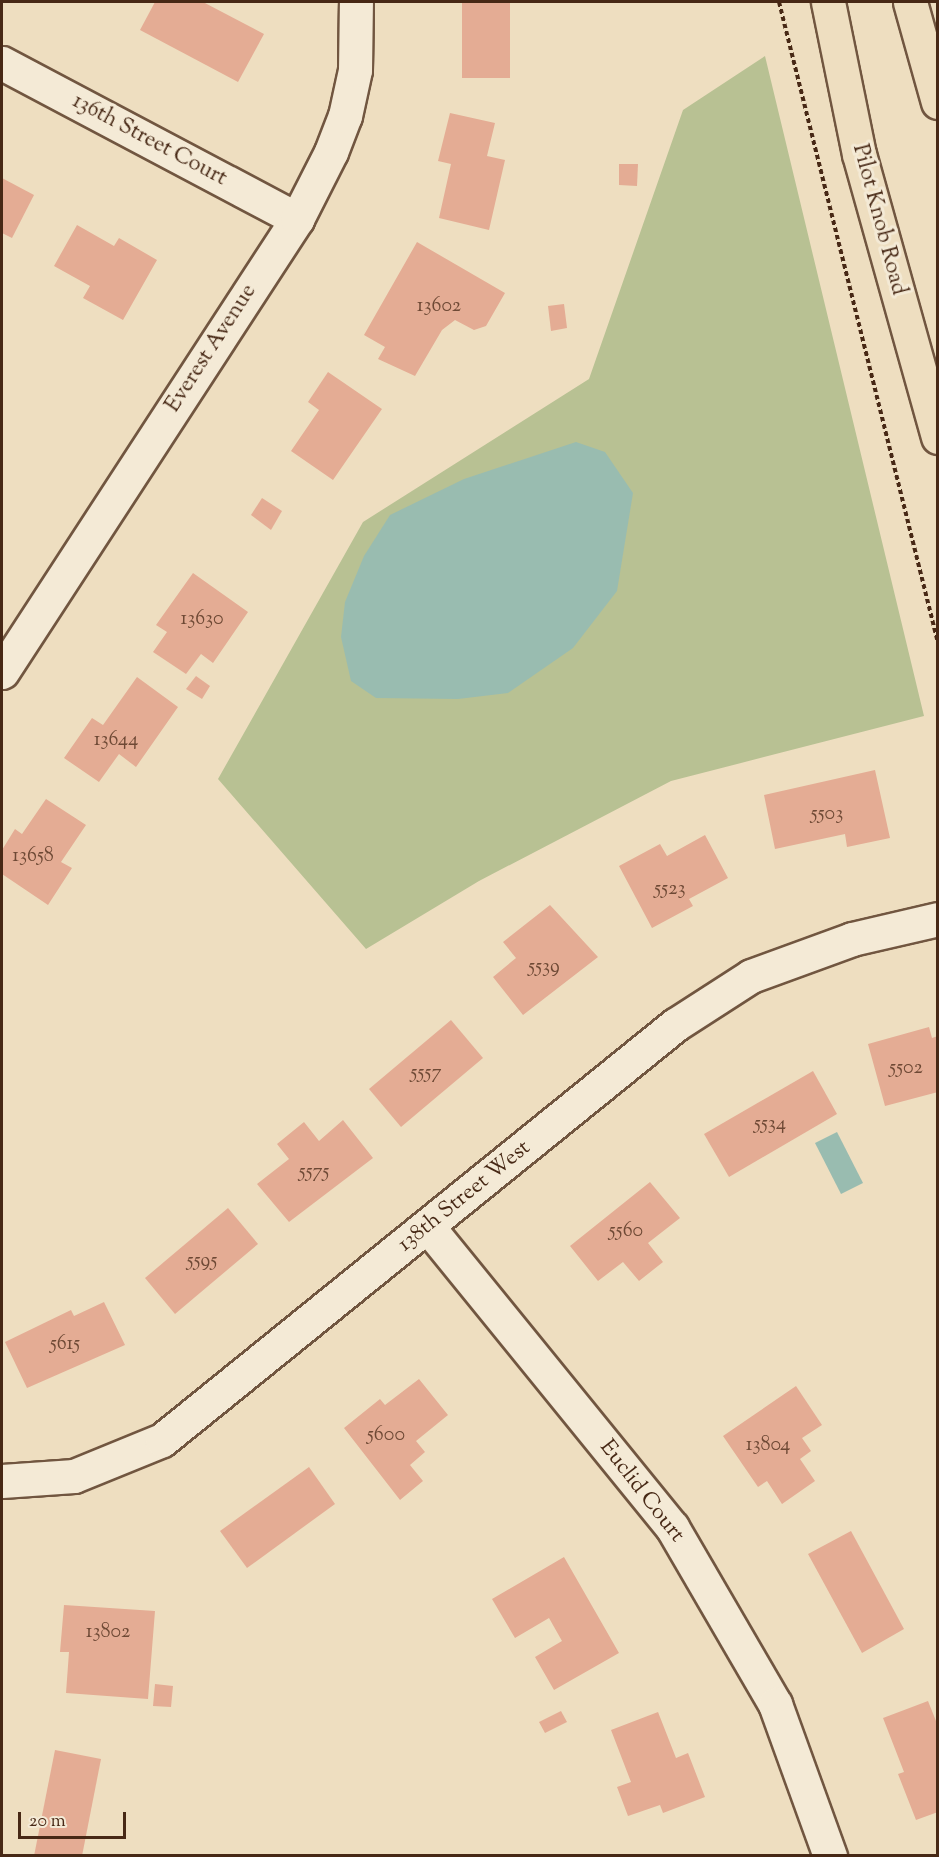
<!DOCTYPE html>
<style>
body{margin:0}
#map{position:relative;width:939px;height:1857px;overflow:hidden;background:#eedec0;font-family:"Sorts Mill Goudy",serif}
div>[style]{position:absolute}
.green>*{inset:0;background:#b8c193}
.water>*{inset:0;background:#99bcb0}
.building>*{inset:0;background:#e4ac94}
.path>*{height:4px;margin-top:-2px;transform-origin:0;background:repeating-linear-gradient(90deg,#472815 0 4.5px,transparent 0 7.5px)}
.roads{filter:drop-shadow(2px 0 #715640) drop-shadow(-2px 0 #715640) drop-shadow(0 2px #715640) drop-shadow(0 -2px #715640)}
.minor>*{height:33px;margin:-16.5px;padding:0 16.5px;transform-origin:16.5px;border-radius:16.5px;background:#f4ead6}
.major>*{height:33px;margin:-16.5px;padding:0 16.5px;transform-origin:16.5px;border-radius:16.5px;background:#eedec0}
span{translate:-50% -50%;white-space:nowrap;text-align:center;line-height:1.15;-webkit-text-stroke:6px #f4ead6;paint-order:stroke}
.number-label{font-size:20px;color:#6e4935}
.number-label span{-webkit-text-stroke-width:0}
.street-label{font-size:22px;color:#472815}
.frame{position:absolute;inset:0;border:3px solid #472815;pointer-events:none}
.scale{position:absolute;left:18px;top:1812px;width:108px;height:27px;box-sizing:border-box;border:3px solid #472815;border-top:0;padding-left:8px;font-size:18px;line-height:21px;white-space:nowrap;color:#472815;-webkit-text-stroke:4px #f4ead6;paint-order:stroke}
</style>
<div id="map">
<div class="green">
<div style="clip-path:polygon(765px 56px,924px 716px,671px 781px,479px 881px,366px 949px,218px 779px,363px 522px,589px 379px,683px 110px)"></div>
</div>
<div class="water">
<div style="clip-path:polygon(576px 442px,605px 452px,633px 493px,617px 591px,573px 648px,508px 693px,458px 699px,376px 698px,351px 681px,341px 637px,345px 602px,364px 556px,390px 515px,464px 479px)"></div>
<div style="clip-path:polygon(837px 1132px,863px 1183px,841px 1194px,815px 1143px)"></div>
</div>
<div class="building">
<div style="clip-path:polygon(155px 2px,203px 2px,264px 34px,238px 82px,140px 30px)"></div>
<div style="clip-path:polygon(462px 2px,510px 2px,510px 78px,462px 78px)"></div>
<div style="clip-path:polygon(450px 113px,495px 123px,487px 156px,505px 160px,489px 230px,439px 218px,451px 164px,438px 161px)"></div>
<div style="clip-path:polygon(619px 164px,638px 164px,637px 186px,619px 185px)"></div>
<div style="clip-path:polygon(2px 178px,34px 195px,12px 238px,2px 233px)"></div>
<div style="clip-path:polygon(77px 225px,114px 246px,119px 238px,157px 260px,123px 320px,83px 298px,90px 286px,54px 266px)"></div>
<div style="clip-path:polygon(417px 242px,505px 293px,486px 326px,474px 330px,455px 320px,442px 330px,415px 376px,378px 359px,385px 347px,364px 335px)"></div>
<div style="clip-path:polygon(564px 304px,567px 328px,551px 331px,548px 306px)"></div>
<div style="clip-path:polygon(328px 372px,382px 409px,333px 480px,291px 451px,319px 410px,308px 402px)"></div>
<div style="clip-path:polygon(262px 498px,282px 511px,271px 530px,251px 515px)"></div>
<div style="clip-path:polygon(193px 573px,248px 612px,213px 663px,201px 654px,186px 674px,153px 652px,167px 632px,156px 625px)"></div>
<div style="clip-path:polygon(196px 676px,210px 686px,202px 699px,186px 689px)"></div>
<div style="clip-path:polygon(137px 677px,178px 707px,136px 767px,119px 754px,99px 782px,64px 758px,92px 718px,103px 725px)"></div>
<div style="clip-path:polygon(875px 770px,890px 838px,847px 847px,845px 834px,775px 849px,764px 795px)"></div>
<div style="clip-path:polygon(46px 799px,86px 825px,61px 862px,72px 868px,48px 905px,2px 874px,2px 850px,15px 829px,22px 834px)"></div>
<div style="clip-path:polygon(705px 835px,728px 878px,689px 899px,693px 906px,652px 928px,619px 866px,660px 844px,667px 856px)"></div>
<div style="clip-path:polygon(550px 905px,598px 957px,523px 1015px,493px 977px,516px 958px,503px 942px)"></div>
<div style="clip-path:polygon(451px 1020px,483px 1058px,401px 1127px,369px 1089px)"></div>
<div style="clip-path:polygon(929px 1027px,932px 1038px,938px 1036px,938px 1092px,885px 1106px,868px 1044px)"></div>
<div style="clip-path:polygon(813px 1071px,837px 1114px,729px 1177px,704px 1134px)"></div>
<div style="clip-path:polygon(343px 1120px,373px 1158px,289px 1222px,257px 1184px,289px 1159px,277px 1144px,304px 1122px,319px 1141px)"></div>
<div style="clip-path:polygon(650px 1182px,680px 1218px,648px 1243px,663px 1262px,639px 1281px,623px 1262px,598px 1281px,570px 1246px)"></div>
<div style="clip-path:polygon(228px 1208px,258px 1244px,175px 1314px,145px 1278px)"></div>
<div style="clip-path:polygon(104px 1302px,125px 1345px,27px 1388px,5px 1342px,71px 1310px,74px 1316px)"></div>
<div style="clip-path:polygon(419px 1379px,448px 1415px,416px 1441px,425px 1452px,410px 1465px,423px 1481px,400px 1500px,344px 1428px,380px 1399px,385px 1405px)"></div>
<div style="clip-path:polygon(796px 1386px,822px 1425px,802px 1438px,811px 1451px,800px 1459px,815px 1481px,782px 1504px,767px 1481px,758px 1487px,723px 1436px)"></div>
<div style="clip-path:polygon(309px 1467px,335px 1504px,247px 1568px,220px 1531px)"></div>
<div style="clip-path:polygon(851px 1531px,904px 1629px,862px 1653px,808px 1554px)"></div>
<div style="clip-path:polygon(564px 1557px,619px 1653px,554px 1690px,535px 1657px,562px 1641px,549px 1618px,515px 1638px,492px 1599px)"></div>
<div style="clip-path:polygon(64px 1605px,155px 1611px,148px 1699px,66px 1693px,69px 1652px,60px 1652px)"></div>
<div style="clip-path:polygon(155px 1684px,173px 1686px,171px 1707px,153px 1706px)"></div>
<div style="clip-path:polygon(928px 1701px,938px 1726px,938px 1812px,916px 1820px,898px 1774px,904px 1772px,883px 1718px)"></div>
<div style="clip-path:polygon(561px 1711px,567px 1722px,545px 1733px,539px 1722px)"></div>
<div style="clip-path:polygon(658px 1712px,676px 1758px,688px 1753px,705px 1797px,663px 1813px,660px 1805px,628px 1816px,617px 1787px,631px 1782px,611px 1730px)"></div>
<div style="clip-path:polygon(55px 1750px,101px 1759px,82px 1856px,34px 1856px)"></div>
</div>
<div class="path">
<div style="left:779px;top:2px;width:660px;rotate:76.07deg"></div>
</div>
<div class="roads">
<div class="minor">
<div style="left:2px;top:63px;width:334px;rotate:27.9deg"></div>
<div style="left:2px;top:672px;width:541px;rotate:-56.93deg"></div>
<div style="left:297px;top:219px;width:75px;rotate:-63.1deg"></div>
<div style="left:331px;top:152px;width:39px;rotate:-69deg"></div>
<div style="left:345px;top:116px;width:47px;rotate:-77.7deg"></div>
<div style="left:355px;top:70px;width:68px;rotate:-89.2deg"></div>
<div style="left:428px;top:1227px;width:387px;rotate:50.9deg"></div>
<div style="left:672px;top:1527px;width:205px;rotate:59.8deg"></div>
<div style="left:775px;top:1704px;width:162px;rotate:70.1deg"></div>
<div style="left:2px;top:1481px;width:72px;rotate:-4deg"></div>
<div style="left:74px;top:1476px;width:95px;rotate:-22.2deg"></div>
<div style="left:162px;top:1440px;width:660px;rotate:-38.97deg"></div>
<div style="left:675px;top:1025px;width:90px;rotate:-32.8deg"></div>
<div style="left:751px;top:976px;width:108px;rotate:-20.1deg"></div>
<div style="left:852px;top:939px;width:88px;rotate:-13.1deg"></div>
</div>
<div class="major">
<div style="left:828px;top:2px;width:155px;rotate:78.5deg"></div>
<div style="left:859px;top:154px;width:294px;rotate:74.4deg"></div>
<div style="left:910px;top:2px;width:104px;rotate:74.4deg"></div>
</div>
</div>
<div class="number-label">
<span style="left:439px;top:306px">13602</span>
<span style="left:202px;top:619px">13630</span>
<span style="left:116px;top:740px">13644</span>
<span style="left:827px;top:814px">5503</span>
<span style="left:33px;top:856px">13658</span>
<span style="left:670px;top:889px">5523</span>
<span style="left:544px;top:967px">5539</span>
<span style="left:906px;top:1068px">5502</span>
<span style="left:426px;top:1073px">5557</span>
<span style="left:770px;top:1124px">5534</span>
<span style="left:314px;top:1172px">5575</span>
<span style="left:626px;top:1231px">5560</span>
<span style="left:202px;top:1261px">5595</span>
<span style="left:65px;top:1344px">5615</span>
<span style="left:386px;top:1435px">5600</span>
<span style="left:768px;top:1445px">13804</span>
<span style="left:108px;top:1632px">13802</span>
</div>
<div class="street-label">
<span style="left:149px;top:141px;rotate:28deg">136th Street Court</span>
<span style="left:878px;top:220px;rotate:75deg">Pilot Knob Road</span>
<span style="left:212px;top:349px;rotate:-57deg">Everest Avenue</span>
<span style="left:465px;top:1197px;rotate:-39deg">138th Street West</span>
<span style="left:641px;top:1492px;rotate:52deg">Euclid Court</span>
</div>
<div class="frame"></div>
<div class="scale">20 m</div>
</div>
